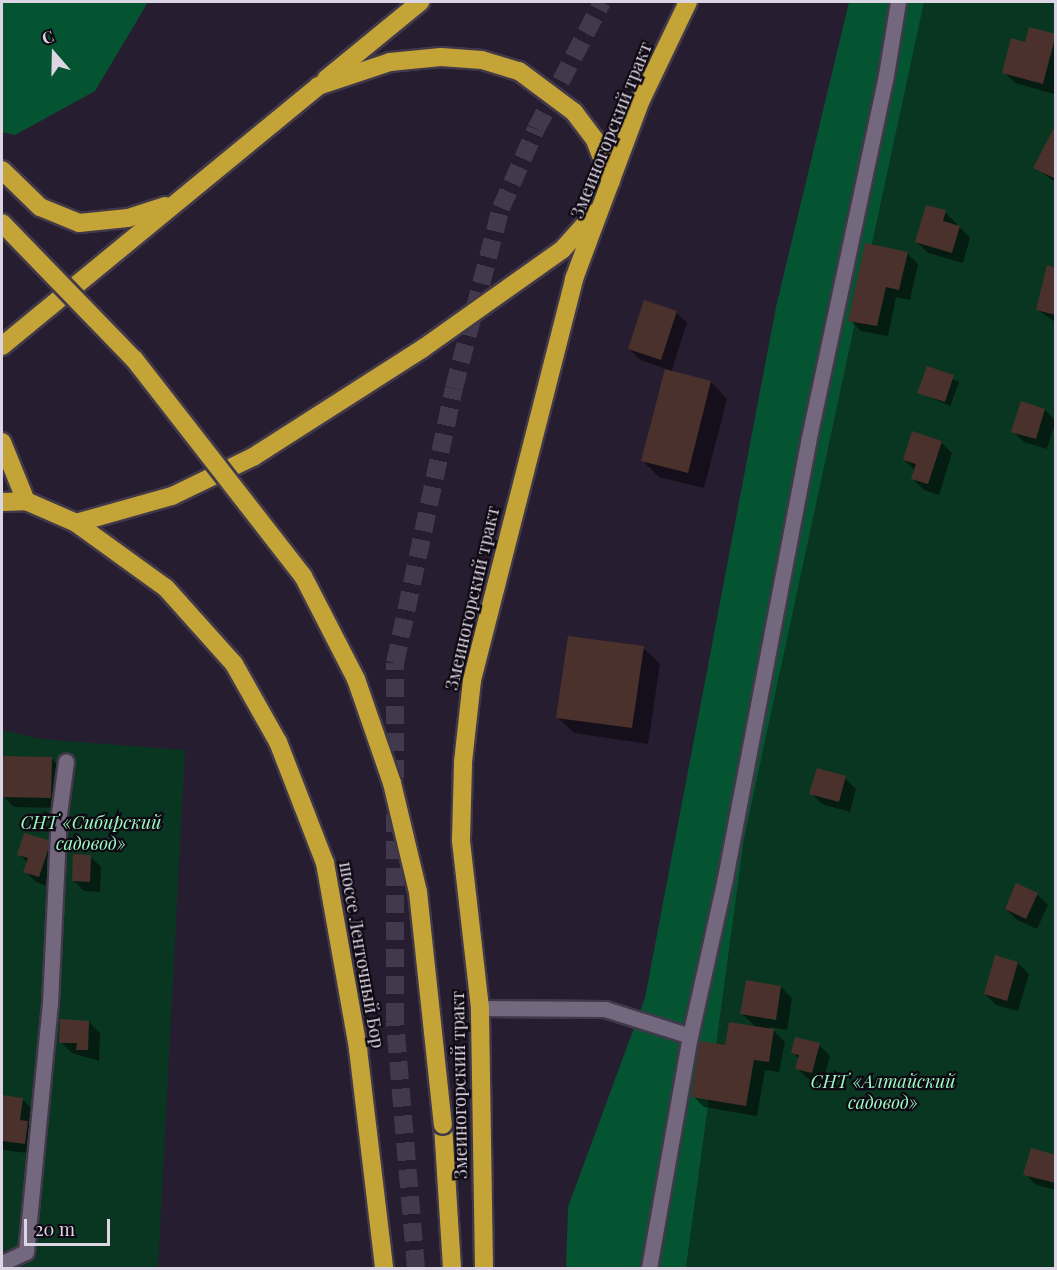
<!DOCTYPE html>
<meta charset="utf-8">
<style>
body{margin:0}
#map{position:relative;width:1057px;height:1270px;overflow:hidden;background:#271d31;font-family:"Playfair Display",serif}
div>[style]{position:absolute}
.green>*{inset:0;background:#093620}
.forest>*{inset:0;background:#055431}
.shadow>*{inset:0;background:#0007}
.building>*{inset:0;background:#4b312b}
.highway-tunnel>*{height:18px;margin-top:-9px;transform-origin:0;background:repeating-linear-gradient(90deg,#42394c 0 18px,transparent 0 27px)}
.roads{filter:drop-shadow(2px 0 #413849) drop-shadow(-2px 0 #413849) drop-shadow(0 2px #413849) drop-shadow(0 -2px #413849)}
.minor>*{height:15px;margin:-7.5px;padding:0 7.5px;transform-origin:7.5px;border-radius:7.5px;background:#74687f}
.highway>*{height:18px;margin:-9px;padding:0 9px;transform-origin:9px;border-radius:9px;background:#c4a436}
.bridges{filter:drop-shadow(2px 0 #413849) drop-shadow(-2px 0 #413849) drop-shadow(0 2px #413849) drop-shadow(0 -2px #413849)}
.highway-bridge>*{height:18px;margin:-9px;padding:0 9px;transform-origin:9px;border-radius:9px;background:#c4a436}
span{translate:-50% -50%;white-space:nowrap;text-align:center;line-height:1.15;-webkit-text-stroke:4.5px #0e0912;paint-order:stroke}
.street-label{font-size:18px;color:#dcd5e3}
.park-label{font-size:18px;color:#9bfbc2;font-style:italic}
.frame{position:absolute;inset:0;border:3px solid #dcd5e3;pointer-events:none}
.north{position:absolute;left:24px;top:24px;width:60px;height:60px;-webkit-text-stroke:4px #0e0912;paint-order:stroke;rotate:340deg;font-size:16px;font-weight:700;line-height:24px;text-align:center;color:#dcd5e3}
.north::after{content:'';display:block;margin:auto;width:21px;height:27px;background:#dcd5e3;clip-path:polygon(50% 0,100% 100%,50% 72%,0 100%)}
.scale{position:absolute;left:24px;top:1219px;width:86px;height:27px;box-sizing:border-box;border:3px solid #dcd5e3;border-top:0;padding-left:8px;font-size:18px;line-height:21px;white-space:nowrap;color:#dcd5e3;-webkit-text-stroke:4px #0e0912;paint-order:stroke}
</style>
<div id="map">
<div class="green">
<div style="clip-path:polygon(924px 2px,1055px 2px,1055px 1268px,686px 1268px,744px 839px)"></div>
<div style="clip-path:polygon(2px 730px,40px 739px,185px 750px,158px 1268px,2px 1268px)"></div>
</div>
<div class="forest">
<div style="clip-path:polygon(2px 2px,148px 2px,95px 91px,15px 135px,2px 132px)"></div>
<div style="clip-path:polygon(849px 2px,924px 2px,744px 839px,686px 1268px,566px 1268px,568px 1207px,645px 998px,776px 307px)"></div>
</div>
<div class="shadow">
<div style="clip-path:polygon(1056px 36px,1054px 94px,1015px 83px,1004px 72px,1026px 43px)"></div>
<div style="clip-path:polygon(1056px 127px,1056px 183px,1035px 167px)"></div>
<div style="clip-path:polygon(945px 212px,970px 238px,963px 263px,928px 253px,917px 242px)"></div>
<div style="clip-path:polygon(907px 253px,918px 264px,910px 300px,896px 297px,888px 336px,861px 331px,850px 320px)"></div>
<div style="clip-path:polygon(1056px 269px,1056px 323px,1038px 310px)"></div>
<div style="clip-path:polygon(676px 312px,687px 323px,671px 372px,711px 382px,727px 399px,704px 488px,659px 477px,643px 461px,666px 369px,640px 360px,629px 349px)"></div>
<div style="clip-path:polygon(928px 368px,959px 382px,950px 406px,919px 392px)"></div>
<div style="clip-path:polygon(1045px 410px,1056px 421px,1047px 449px,1024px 442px,1013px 431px)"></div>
<div style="clip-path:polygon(941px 442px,952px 453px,939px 495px,924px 490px,913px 479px,916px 471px,904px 460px)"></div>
<div style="clip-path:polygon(643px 648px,660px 664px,648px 744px,574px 733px,557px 717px)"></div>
<div style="clip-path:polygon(52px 759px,63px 770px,61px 808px,14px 807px,3px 796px)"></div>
<div style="clip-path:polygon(845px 778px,856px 789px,850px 812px,822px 804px,811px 793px)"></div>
<div style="clip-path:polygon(50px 843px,61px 854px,50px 887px,36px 882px,25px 871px,28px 863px,19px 854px)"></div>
<div style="clip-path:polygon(90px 856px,101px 867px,100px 892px,84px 891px,73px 880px)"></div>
<div style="clip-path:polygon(1037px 894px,1048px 905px,1037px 929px,1017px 920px,1006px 909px)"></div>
<div style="clip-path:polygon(996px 957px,1018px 963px,1029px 974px,1018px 1011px,996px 1005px,985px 994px)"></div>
<div style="clip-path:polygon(781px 987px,792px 998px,787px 1030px,770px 1027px,785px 1042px,779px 1072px,765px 1070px,757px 1116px,704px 1107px,693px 1096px,726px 1047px,757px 1028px,742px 1014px)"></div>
<div style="clip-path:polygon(89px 1022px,100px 1033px,99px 1061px,72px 1053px,61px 1042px)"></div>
<div style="clip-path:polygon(819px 1045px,830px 1056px,823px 1083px,808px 1079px,797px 1068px,799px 1059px,793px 1052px)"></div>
<div style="clip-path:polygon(2px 1097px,22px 1099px,33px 1110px,36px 1154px,2px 1150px)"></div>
<div style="clip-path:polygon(1056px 1157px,1056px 1190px,1036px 1185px,1025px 1174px)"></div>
</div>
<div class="building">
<div style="clip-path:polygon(1029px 27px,1056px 34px,1043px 84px,1002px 73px,1011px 38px,1025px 42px)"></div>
<div style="clip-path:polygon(1056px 124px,1056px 179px,1033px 168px)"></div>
<div style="clip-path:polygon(926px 205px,946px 210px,943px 221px,960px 226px,952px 253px,915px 242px)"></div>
<div style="clip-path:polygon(865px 243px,908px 252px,899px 290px,886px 287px,877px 326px,848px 321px)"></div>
<div style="clip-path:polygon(1047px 265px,1056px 268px,1056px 315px,1036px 310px)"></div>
<div style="clip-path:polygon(644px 300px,677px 311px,661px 360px,628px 349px)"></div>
<div style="clip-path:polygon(927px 366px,954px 375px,945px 402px,917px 393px)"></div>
<div style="clip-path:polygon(665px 369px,711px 381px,688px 473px,641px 461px)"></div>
<div style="clip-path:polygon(1021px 401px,1045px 409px,1036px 439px,1011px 432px)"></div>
<div style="clip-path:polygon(912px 431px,942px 441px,928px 484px,911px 479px,916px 464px,903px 460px)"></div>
<div style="clip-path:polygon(568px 636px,644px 646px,632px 728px,556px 718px)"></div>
<div style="clip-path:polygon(2px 756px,52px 757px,51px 798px,2px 797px)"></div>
<div style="clip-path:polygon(817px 768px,846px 776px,839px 802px,809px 794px)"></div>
<div style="clip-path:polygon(24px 833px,51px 841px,39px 877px,23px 872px,28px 858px,17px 855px)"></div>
<div style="clip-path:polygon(73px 854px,91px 855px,90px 882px,72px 881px)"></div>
<div style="clip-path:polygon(1016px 883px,1038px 893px,1026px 919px,1005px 909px)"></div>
<div style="clip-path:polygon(995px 955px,1018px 962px,1007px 1001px,984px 994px)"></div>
<div style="clip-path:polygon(746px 980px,781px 986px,776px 1020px,740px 1014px)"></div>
<div style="clip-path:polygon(60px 1019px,89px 1021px,88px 1050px,76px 1050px,77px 1043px,59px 1043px)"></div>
<div style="clip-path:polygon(729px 1022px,774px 1029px,769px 1062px,754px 1060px,746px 1106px,691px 1097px,700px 1041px,725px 1045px)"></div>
<div style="clip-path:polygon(795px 1037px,820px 1043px,812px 1073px,795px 1069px,799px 1055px,791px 1053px)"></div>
<div style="clip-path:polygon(2px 1095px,23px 1098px,20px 1120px,28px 1121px,25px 1144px,2px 1141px)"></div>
<div style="clip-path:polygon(1031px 1148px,1056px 1155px,1056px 1183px,1023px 1175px)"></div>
</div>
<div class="highway-tunnel">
<div style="left:416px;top:1268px;width:248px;rotate:-94.9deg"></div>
<div style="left:395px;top:1021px;width:358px;rotate:-90deg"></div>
<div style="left:395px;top:663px;width:281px;rotate:-77.9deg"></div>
<div style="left:454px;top:388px;width:186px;rotate:-75.4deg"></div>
<div style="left:501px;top:208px;width:86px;rotate:-66.1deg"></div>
<div style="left:536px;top:129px;width:143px;rotate:-62.5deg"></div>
</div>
<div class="roads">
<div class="minor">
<div style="left:480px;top:1008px;width:125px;rotate:0.5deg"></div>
<div style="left:605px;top:1009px;width:89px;rotate:17.6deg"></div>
<div style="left:2px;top:1263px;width:26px;rotate:-25deg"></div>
<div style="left:26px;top:1252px;width:250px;rotate:-84.5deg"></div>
<div style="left:50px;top:1003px;width:189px;rotate:-87.3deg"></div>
<div style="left:59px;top:814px;width:53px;rotate:-82.5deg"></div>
<div style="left:649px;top:1268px;width:236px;rotate:-80deg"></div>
<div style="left:690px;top:1036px;width:162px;rotate:-77.5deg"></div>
<div style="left:725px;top:878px;width:444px;rotate:-79.2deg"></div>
<div style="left:808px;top:442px;width:375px;rotate:-78deg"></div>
<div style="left:886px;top:75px;width:74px;rotate:-80.7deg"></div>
</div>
<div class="highway">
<div style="left:326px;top:79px;width:122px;rotate:-39.3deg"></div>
<div style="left:2px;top:170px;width:53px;rotate:44.2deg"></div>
<div style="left:40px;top:207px;width:42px;rotate:22.3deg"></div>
<div style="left:79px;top:223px;width:49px;rotate:-5.8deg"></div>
<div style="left:128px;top:218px;width:39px;rotate:-18deg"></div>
<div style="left:2px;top:346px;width:409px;rotate:-39.4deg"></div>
<div style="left:318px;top:86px;width:76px;rotate:-18.4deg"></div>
<div style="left:390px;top:62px;width:51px;rotate:-5.6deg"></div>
<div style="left:441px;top:57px;width:41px;rotate:4.2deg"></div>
<div style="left:482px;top:60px;width:39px;rotate:17deg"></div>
<div style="left:519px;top:71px;width:69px;rotate:36.7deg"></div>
<div style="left:574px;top:112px;width:35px;rotate:53deg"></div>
<div style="left:595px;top:140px;width:44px;rotate:68.7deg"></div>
<div style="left:2px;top:442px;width:64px;rotate:67.9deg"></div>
<div style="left:26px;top:501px;width:55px;rotate:23.7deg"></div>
<div style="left:76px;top:523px;width:100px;rotate:-15.7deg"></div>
<div style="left:172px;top:496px;width:90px;rotate:-25.7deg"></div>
<div style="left:253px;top:457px;width:201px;rotate:-32.6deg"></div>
<div style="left:422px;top:349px;width:171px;rotate:-35.3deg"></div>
<div style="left:562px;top:250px;width:50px;rotate:-48.3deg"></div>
<div style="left:2px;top:502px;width:24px;rotate:-2deg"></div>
<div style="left:76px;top:523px;width:111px;rotate:35.8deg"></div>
<div style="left:166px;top:588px;width:102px;rotate:48.2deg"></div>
<div style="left:234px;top:664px;width:90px;rotate:60.6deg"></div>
<div style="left:278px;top:742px;width:130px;rotate:68.8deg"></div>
<div style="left:325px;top:863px;width:189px;rotate:79.9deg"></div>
<div style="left:358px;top:1049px;width:221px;rotate:83.2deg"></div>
<div style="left:443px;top:1125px;width:143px;rotate:86.4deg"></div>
<div style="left:484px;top:1268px;width:260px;rotate:-90.9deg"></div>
<div style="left:480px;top:1008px;width:169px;rotate:-96.5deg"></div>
<div style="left:461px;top:840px;width:78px;rotate:-88.5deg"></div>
<div style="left:463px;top:762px;width:82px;rotate:-83.7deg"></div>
<div style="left:472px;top:680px;width:414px;rotate:-75.7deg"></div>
<div style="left:574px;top:279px;width:191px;rotate:-69.5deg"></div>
<div style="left:641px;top:100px;width:109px;rotate:-64.4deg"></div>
</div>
</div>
<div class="bridges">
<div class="highway-bridge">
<div style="left:2px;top:223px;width:190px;rotate:45.9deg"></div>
<div style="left:134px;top:359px;width:275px;rotate:52.1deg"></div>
<div style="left:303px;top:576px;width:116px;rotate:62.8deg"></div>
<div style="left:356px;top:679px;width:110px;rotate:70.9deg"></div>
<div style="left:392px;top:783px;width:112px;rotate:76.6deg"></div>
<div style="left:418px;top:892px;width:234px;rotate:83.9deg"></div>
</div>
</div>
<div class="street-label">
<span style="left:611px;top:130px;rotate:-68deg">Змеиногорский тракт</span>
<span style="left:472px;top:598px;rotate:-77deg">Змеиногорский тракт</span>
<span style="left:362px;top:955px;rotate:80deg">шоссе Ленточный Бор</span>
<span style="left:459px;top:1085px;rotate:-91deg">Змеиногорский тракт</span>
</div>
<div class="park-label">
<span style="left:91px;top:833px">СНТ «Сибирский<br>садовод»</span>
<span style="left:883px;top:1092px">СНТ «Алтайский<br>садовод»</span>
</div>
<div class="frame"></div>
<div class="north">С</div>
<div class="scale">20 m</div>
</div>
